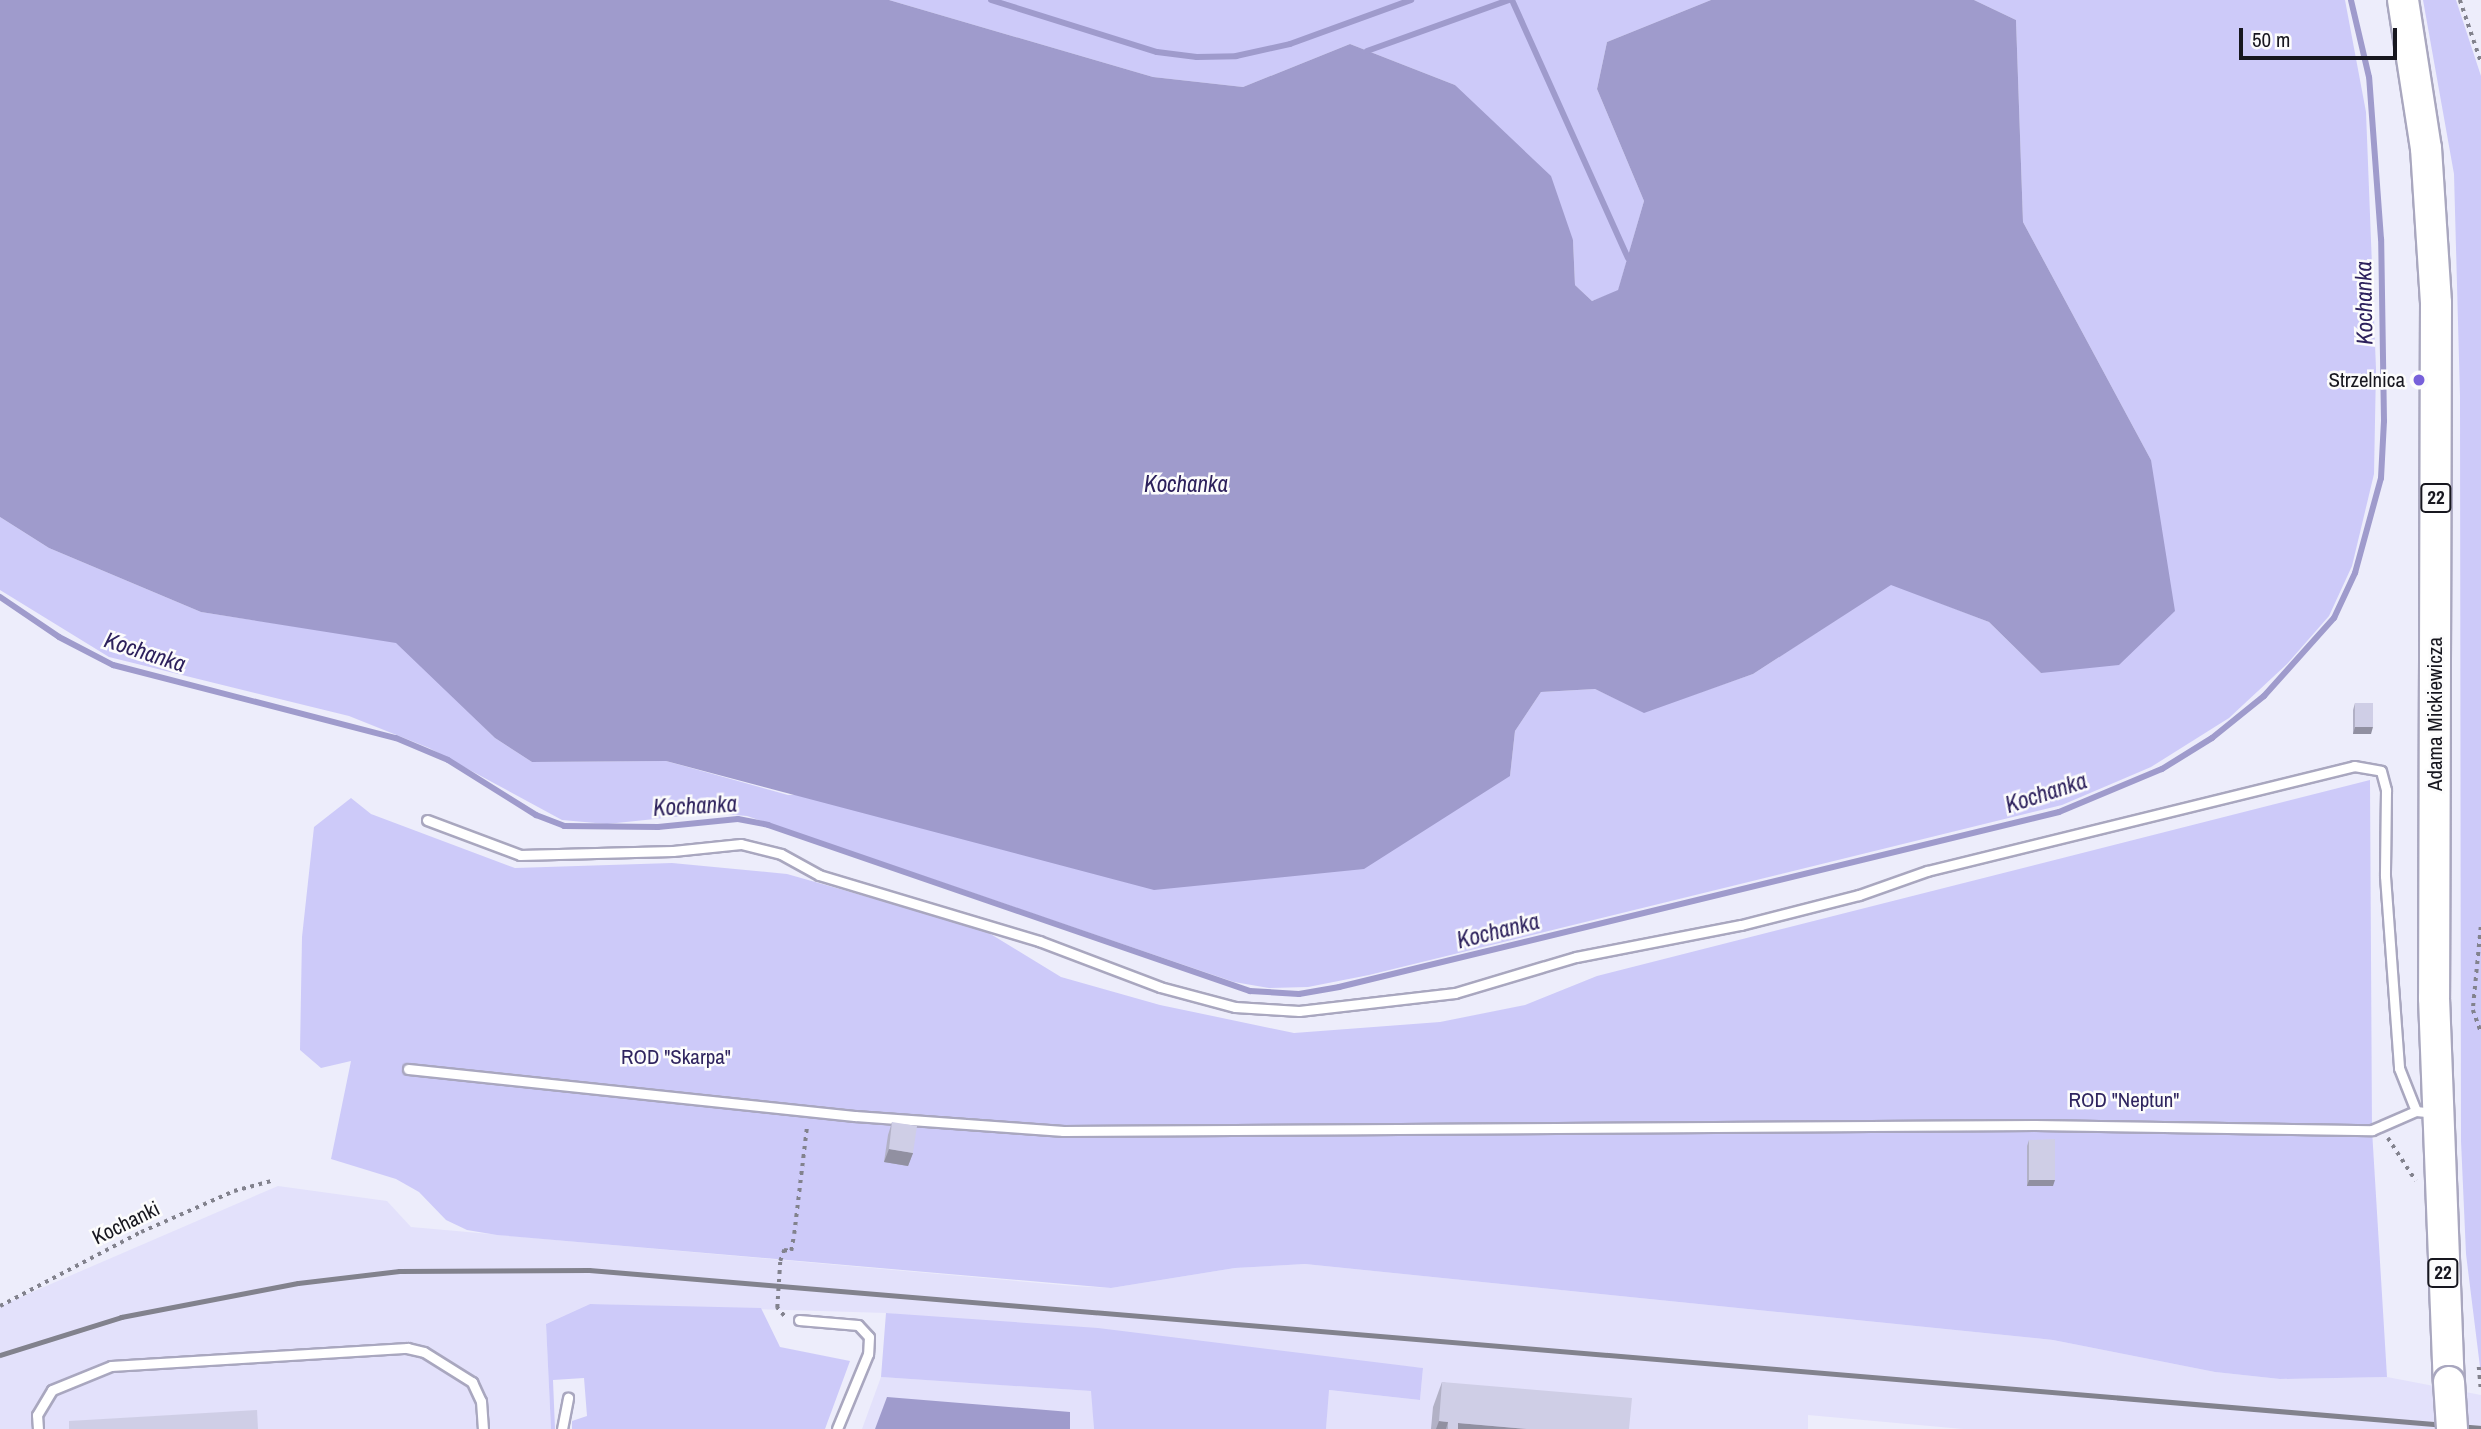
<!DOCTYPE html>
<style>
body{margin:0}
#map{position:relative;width:2481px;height:1429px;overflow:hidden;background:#ededfb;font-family:"Archivo Narrow",sans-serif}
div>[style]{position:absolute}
.built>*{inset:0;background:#e3e1fb}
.green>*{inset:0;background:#cdcaf9}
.water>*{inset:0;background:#9f9bcc}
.stream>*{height:6px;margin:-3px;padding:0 3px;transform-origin:3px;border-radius:3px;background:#9f9bcc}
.path>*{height:3.5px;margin-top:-1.75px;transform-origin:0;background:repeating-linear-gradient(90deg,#82828d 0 3.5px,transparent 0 8.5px)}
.roads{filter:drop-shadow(2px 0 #a9a7bf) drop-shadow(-2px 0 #a9a7bf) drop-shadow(0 2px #a9a7bf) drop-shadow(0 -2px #a9a7bf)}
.lane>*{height:9px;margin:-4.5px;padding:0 4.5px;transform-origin:4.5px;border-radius:4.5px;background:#fff}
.primary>*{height:30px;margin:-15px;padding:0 15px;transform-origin:15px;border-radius:15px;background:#fff}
.rail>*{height:5px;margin:-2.5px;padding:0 2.5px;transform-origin:2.5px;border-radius:2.5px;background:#82828d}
.bridges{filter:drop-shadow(2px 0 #a9a7bf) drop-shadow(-2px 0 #a9a7bf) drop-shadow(0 2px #a9a7bf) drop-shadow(0 -2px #a9a7bf)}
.primary-bridge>*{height:30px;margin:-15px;padding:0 15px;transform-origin:15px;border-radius:15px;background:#fff}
.wall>*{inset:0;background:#b2b1c6}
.shaded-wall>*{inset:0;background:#9190a1}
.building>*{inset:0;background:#cfcee6}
.dots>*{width:19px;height:19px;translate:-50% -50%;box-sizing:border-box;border:4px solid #fcfcfc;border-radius:50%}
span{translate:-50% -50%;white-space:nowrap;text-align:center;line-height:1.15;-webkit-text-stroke:5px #fcfcfc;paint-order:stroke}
.shield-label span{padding:2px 5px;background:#fcfcfc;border:2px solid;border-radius:5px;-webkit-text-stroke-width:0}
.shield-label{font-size:19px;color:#17171f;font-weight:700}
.poi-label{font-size:21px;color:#17171f}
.right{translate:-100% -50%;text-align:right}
.street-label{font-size:21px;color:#17171f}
.park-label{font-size:21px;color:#2f245f}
.water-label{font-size:23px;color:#2d215c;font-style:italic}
.scale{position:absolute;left:2239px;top:28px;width:158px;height:32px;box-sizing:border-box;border:4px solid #17171f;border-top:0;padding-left:9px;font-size:21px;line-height:24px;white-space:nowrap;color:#17171f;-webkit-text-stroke:5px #fcfcfc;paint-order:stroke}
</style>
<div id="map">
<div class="built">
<div style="clip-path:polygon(278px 1186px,387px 1201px,411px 1227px,1073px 1286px,1111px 1288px,1235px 1268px,1305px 1264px,2053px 1340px,2215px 1372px,2280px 1379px,2387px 1377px,2481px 1395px,2481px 1429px,1963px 1429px,1808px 1415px,1808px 1429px,1326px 1429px,1328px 1390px,1420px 1400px,1423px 1368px,886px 1313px,590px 1304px,546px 1324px,551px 1429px,0 1429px,0 1306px)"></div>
<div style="clip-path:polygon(881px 1377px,1092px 1391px,1094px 1429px,862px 1429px)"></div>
</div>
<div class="green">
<div style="clip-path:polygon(889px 0,1711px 0,1607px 42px,1597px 89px,1644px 201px,1618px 291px,1592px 301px,1575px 285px,1573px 240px,1455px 85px,1350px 44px,1243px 87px,1153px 77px)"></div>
<div style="clip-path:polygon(1974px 0,2345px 0,2366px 112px,2376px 369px,2374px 474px,2352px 566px,2329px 616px,2287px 664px,2229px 718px,2151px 767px,2062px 805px,1369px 975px,1308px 987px,1269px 988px,1234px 982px,747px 816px,712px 813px,607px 824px,562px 820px,429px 748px,349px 716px,109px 657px,0 590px,0 517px,49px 548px,201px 612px,397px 642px,495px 738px,532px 762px,666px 761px,788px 795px,1510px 776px,1515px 731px,1541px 692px,1595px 689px,1644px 712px,1753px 674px,1891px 584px,1989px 622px,2041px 673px,2151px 460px,2023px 222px,2016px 20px)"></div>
<div style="clip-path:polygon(2423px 0,2456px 0,2481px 76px,2481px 1375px,2466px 1254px,2461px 1141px,2460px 396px,2454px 174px)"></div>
<div style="clip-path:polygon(2370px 780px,2372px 1130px,2387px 1377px,2280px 1379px,2215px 1372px,2053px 1340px,1305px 1264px,1235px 1268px,1111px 1288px,497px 1235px,467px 1230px,446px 1220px,419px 1192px,396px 1179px,331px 1159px,351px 1061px,321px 1068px,300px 1050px,302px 937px,314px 827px,351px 798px,371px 814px,515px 868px,672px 863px,787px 874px,984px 930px,1061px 977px,1160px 1005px,1294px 1033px,1440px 1022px,1525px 1005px,1597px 976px)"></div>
<div style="clip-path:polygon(590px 1304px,761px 1308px,780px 1347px,850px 1361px,825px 1429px,572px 1429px,572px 1421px,587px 1416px,584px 1378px,553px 1380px,555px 1429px,551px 1429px,546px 1324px)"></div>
<div style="clip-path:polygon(886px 1313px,1098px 1328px,1423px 1368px,1420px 1400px,1329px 1390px,1326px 1429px,1094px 1429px,1091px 1391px,881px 1377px)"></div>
</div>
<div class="water">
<div style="clip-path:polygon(0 0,889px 0,1153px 77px,1243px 87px,1350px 44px,1455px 85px,1551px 176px,1573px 240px,1575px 285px,1592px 301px,1618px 290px,1644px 201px,1597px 89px,1607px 42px,1711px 0,1974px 0,2016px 20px,2023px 222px,2151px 460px,2175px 611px,2119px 665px,2041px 673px,1989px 622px,1891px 585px,1753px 674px,1644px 713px,1595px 689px,1541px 692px,1515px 731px,1510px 776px,1364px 869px,1154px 890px,666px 761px,532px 762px,495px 738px,396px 643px,201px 612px,49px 548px,0 517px)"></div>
<div style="clip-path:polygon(887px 1397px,1070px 1412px,1070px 1429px,875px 1429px)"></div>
</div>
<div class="stream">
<div style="left:991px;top:0;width:174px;rotate:17.4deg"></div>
<div style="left:1157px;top:52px;width:40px;rotate:7.1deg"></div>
<div style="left:1197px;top:57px;width:39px;rotate:-1deg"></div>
<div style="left:1236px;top:56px;width:55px;rotate:-12.5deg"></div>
<div style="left:1290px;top:44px;width:129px;rotate:-20deg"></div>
<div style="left:1512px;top:0;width:283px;rotate:65.8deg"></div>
<div style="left:1367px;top:51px;width:151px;rotate:-19.8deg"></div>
<div style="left:0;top:597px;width:71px;rotate:34.1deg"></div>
<div style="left:59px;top:637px;width:61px;rotate:27.4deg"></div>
<div style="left:113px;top:665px;width:292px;rotate:14.5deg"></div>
<div style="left:396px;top:738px;width:56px;rotate:22.9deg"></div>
<div style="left:448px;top:760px;width:104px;rotate:32deg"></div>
<div style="left:536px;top:815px;width:30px;rotate:21deg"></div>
<div style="left:564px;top:826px;width:94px;rotate:0.6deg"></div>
<div style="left:658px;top:827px;width:80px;rotate:-5.7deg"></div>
<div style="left:738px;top:819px;width:31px;rotate:11deg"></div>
<div style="left:768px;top:825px;width:510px;rotate:19deg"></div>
<div style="left:1250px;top:991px;width:49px;rotate:3.5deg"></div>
<div style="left:1299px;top:994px;width:41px;rotate:-9.9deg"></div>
<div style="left:1339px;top:987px;width:741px;rotate:-13.66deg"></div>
<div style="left:2059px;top:812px;width:112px;rotate:-22.7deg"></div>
<div style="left:2162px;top:769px;width:59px;rotate:-31.8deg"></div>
<div style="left:2212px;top:738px;width:67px;rotate:-38.9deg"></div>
<div style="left:2264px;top:696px;width:105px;rotate:-48.1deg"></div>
<div style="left:2334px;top:618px;width:50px;rotate:-65deg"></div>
<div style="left:2355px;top:573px;width:98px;rotate:-74.7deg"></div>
<div style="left:2381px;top:478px;width:57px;rotate:-87deg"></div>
<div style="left:2384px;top:421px;width:182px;rotate:-90.9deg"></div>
<div style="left:2381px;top:239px;width:162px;rotate:-94.2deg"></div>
<div style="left:2369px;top:77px;width:79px;rotate:-103.2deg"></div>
</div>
<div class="path">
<div style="left:2460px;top:0;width:65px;rotate:71.3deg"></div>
<div style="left:2481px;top:927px;width:83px;rotate:95.5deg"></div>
<div style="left:2473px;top:1010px;width:23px;rotate:70deg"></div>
<div style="left:2388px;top:1138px;width:51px;rotate:56.9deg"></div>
<div style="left:0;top:1306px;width:159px;rotate:-27.7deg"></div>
<div style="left:141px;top:1232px;width:102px;rotate:-23.8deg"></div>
<div style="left:234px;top:1191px;width:38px;rotate:-15deg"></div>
<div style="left:784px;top:1316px;width:11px;rotate:-131deg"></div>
<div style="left:777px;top:1308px;width:47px;rotate:-86.3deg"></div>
<div style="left:780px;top:1261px;width:12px;rotate:-70deg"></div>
<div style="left:784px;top:1250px;width:7px;rotate:8deg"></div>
<div style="left:791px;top:1251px;width:17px;rotate:-80deg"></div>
<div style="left:794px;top:1234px;width:110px;rotate:-83.2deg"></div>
<div style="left:2479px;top:1367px;width:24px;rotate:85deg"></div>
</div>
<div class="roads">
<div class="lane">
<div style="left:427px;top:820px;width:99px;rotate:20.6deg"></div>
<div style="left:520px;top:855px;width:153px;rotate:-1.5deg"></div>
<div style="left:673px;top:851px;width:68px;rotate:-5.9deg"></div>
<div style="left:741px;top:844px;width:41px;rotate:14deg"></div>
<div style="left:781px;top:854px;width:43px;rotate:28.9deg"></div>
<div style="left:819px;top:875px;width:230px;rotate:16.7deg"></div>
<div style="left:1039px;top:941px;width:129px;rotate:20.8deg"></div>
<div style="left:1160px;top:987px;width:78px;rotate:14.9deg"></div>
<div style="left:1235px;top:1007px;width:64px;rotate:3.6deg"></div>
<div style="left:1299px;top:1011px;width:157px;rotate:-6.6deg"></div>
<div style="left:1455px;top:993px;width:126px;rotate:-16.6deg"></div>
<div style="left:1576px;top:957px;width:168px;rotate:-11deg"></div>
<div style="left:1741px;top:925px;width:122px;rotate:-14.3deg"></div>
<div style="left:1859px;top:895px;width:72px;rotate:-19.4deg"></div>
<div style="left:1927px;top:871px;width:440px;rotate:-13.8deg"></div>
<div style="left:2354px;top:766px;width:27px;rotate:10deg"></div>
<div style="left:2381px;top:771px;width:20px;rotate:75deg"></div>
<div style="left:2386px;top:790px;width:86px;rotate:90.7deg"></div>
<div style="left:2385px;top:876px;width:193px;rotate:85.8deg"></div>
<div style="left:2399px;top:1068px;width:46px;rotate:68.4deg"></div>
<div style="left:2416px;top:1111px;width:18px;rotate:6deg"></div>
<div style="left:408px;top:1069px;width:449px;rotate:6deg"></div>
<div style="left:855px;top:1116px;width:209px;rotate:4.1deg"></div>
<div style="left:1063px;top:1131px;width:972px;rotate:-0.35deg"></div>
<div style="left:2035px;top:1125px;width:337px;rotate:0.9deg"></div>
<div style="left:2372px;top:1130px;width:48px;rotate:-23.4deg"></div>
<div style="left:799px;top:1320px;width:59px;rotate:4.8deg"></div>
<div style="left:858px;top:1325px;width:16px;rotate:47deg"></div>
<div style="left:869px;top:1337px;width:17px;rotate:93deg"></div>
<div style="left:868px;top:1354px;width:81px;rotate:112.5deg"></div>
<div style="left:38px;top:1429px;width:14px;rotate:-94deg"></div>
<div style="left:37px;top:1415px;width:29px;rotate:-59deg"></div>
<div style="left:52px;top:1390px;width:64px;rotate:-22.1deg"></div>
<div style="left:111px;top:1366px;width:297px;rotate:-3.5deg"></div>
<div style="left:407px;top:1348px;width:17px;rotate:13deg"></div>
<div style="left:424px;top:1352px;width:57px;rotate:32deg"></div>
<div style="left:472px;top:1382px;width:21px;rotate:65deg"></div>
<div style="left:481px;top:1401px;width:28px;rotate:86deg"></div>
<div style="left:562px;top:1429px;width:32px;rotate:-79deg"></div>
</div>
<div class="primary">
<div style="left:2403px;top:0;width:150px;rotate:81.2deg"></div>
<div style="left:2426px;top:148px;width:155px;rotate:86.3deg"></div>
<div style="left:2436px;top:303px;width:695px;rotate:90.16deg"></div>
<div style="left:2434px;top:998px;width:384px;rotate:87.8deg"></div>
</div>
</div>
<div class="rail">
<div style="left:0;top:1355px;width:127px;rotate:-17.4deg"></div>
<div style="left:121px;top:1317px;width:180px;rotate:-10.9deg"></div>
<div style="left:298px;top:1283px;width:102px;rotate:-6.8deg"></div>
<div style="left:399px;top:1271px;width:190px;rotate:-0.3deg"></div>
<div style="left:589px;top:1270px;width:1899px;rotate:4.77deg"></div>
</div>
<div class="bridges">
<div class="primary-bridge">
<div style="left:2449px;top:1382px;width:47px;rotate:86.3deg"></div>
</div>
</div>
<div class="wall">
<div style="clip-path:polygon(2355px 703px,2371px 734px,2353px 734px,2353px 710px)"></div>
<div style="clip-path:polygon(892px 1122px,913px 1153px,908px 1166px,884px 1162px,888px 1135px)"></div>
<div style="clip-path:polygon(2029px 1140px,2053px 1186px,2027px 1186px,2027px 1146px)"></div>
<div style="clip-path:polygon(1442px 1382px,1629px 1429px,1431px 1429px,1433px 1407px)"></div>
</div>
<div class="shaded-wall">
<div style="clip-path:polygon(2355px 727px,2373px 727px,2371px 734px,2353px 734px)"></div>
<div style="clip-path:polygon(889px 1149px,913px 1153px,908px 1166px,884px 1162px)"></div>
<div style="clip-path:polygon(2029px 1180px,2055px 1180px,2053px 1186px,2027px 1186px)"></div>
<div style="clip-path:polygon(1439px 1421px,1448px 1422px,1446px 1429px,1436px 1429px)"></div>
<div style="clip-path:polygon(1458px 1423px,1527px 1429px,1456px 1429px)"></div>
</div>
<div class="building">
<div style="clip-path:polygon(2355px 703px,2373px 703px,2373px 727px,2355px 727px)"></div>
<div style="clip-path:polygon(892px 1122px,917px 1126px,913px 1153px,889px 1149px)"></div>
<div style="clip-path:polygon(2055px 1139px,2055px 1180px,2029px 1180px,2029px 1140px)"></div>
<div style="clip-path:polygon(1442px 1382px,1632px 1398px,1629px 1429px,1527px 1429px,1458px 1423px,1458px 1429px,1448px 1429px,1448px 1422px,1439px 1421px)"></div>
<div style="clip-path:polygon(257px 1410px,258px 1429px,69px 1429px,69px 1421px)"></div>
</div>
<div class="dots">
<div style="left:2419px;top:380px;background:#7760da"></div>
</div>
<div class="shield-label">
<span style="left:2436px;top:498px">22</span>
<span style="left:2443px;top:1273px">22</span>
</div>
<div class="poi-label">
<span class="right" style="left:2405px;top:380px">Strzelnica</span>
</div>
<div class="street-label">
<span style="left:2435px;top:714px;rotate:-90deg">Adama Mickiewicza</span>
<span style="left:126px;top:1223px;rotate:-26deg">Kochanki</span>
</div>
<div class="park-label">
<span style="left:676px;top:1057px">ROD "Skarpa"</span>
<span style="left:2124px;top:1100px">ROD "Neptun"</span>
</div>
<div class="water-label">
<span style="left:2364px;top:303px;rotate:-91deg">Kochanka</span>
<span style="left:1186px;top:484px">Kochanka</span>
<span style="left:145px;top:652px;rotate:18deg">Kochanka</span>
<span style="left:2046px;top:793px;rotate:-18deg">Kochanka</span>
<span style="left:695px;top:806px;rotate:-3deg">Kochanka</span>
<span style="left:1498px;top:931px;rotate:-14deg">Kochanka</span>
</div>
<div class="scale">50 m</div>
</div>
